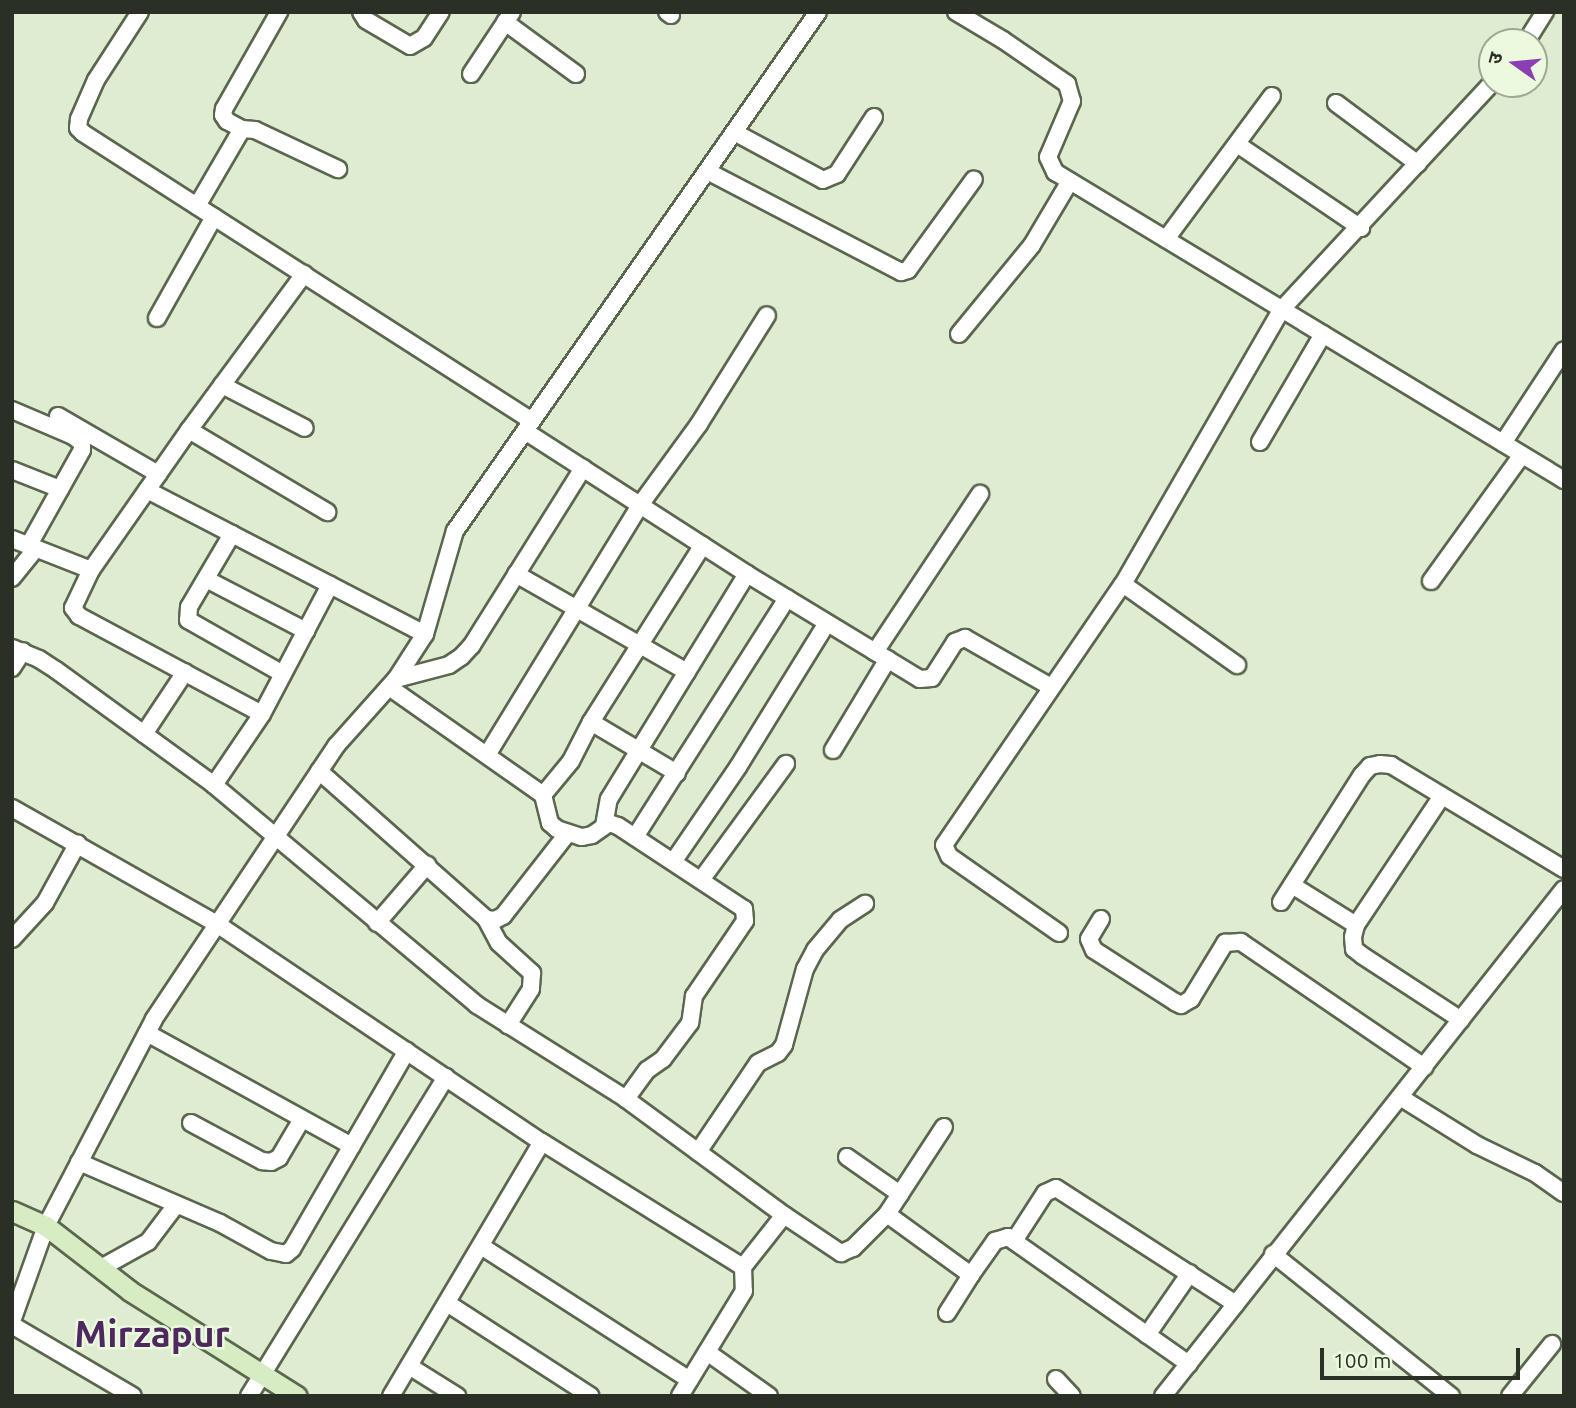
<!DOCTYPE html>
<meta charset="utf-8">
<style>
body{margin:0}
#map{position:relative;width:1576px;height:1408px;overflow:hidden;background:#deecd1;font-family:Ubuntu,"Noto Sans Devanagari",sans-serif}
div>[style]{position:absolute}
.roads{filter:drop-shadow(2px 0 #5a664e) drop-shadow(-2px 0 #5a664e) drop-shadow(0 2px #5a664e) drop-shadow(0 -2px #5a664e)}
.minor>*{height:16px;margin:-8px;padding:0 8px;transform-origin:8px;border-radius:8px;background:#fff}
.major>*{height:19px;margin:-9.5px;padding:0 9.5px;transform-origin:9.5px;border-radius:9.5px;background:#d7ecc2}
span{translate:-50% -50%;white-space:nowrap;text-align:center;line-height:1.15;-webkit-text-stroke:5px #ebf9de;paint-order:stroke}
.town-label{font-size:37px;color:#4d2960;font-weight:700}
.frame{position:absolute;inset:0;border:14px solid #2b3026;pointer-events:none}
.north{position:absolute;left:1478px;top:28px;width:70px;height:70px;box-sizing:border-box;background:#ebf9de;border:2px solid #9ea994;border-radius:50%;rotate:285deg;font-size:19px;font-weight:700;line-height:28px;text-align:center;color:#2b3026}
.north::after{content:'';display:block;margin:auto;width:24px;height:32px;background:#8c3fb0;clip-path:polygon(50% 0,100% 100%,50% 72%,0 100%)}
.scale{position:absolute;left:1320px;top:1348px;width:200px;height:32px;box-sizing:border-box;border:4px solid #2b3026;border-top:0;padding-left:9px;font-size:21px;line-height:24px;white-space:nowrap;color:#2b3026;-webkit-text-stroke:5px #ebf9de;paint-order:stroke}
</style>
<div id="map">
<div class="roads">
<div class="minor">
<div style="left:140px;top:12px;width:81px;rotate:122.9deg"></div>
<div style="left:96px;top:80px;width:43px;rotate:113.6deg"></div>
<div style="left:79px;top:119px;width:9px;rotate:96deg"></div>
<div style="left:78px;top:128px;width:7px;rotate:45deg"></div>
<div style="left:83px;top:133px;width:533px;rotate:32.68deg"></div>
<div style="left:361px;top:12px;width:9px;rotate:58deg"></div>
<div style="left:366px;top:20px;width:51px;rotate:30.6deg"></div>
<div style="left:410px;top:46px;width:16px;rotate:-30deg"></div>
<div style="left:424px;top:38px;width:31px;rotate:-57deg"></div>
<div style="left:667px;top:12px;width:5px;rotate:37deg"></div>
<div style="left:956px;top:12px;width:55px;rotate:30.8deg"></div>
<div style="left:1003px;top:40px;width:78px;rotate:34.5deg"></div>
<div style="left:1067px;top:84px;width:18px;rotate:74deg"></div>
<div style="left:1072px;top:101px;width:61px;rotate:113.2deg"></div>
<div style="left:1048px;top:157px;width:17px;rotate:65deg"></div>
<div style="left:1055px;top:172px;width:595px;rotate:31.18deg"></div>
<div style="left:505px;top:22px;width:88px;rotate:36.2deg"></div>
<div style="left:1526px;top:42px;width:36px;rotate:-58deg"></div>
<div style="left:471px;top:74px;width:74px;rotate:-56.5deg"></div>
<div style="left:1336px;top:103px;width:102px;rotate:36.6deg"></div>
<div style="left:242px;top:129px;width:17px;rotate:-152deg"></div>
<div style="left:227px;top:121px;width:7px;rotate:-124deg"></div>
<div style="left:223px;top:115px;width:6px;rotate:-81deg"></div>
<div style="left:224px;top:109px;width:112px;rotate:-60.4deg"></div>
<div style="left:734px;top:132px;width:101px;rotate:28.3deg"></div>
<div style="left:823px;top:180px;width:15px;rotate:-23deg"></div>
<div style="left:837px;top:174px;width:68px;rotate:-57deg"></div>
<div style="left:1237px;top:144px;width:150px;rotate:34.1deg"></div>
<div style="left:707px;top:171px;width:219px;rotate:27.5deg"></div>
<div style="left:901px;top:272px;width:7px;rotate:-16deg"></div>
<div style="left:908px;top:270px;width:112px;rotate:-54deg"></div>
<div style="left:197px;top:206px;width:89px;rotate:-59.7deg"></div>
<div style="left:242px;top:129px;width:13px;rotate:4deg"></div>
<div style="left:255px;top:130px;width:92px;rotate:25.2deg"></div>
<div style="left:1166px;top:239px;width:178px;rotate:-53.5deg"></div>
<div style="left:157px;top:318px;width:116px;rotate:-60.6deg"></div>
<div style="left:959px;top:334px;width:115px;rotate:-50.6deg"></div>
<div style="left:1032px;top:245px;width:74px;rotate:-59.3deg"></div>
<div style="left:222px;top:385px;width:93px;rotate:27.4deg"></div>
<div style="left:12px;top:410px;width:66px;rotate:23.1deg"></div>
<div style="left:73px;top:436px;width:11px;rotate:38deg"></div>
<div style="left:82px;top:443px;width:7px;rotate:90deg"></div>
<div style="left:82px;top:450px;width:109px;rotate:119.2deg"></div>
<div style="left:58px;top:416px;width:116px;rotate:30.1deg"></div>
<div style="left:189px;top:430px;width:161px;rotate:30.7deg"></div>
<div style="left:525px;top:431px;width:264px;rotate:32.8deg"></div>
<div style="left:747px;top:574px;width:202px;rotate:31.3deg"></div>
<div style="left:920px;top:679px;width:12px;rotate:-5deg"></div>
<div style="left:932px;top:678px;width:43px;rotate:-57.4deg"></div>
<div style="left:955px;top:642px;width:11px;rotate:-22deg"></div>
<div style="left:965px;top:638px;width:99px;rotate:29.7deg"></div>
<div style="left:1260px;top:442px;width:125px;rotate:-59.7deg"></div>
<div style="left:1503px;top:443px;width:111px;rotate:-56.7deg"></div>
<div style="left:12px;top:470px;width:52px;rotate:21.6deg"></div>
<div style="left:147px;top:490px;width:313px;rotate:27.4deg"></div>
<div style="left:232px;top:534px;width:85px;rotate:120.5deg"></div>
<div style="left:189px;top:607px;width:13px;rotate:94deg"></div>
<div style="left:188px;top:620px;width:109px;rotate:29.6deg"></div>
<div style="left:12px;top:539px;width:85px;rotate:21.4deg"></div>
<div style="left:516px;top:574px;width:197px;rotate:29.8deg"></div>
<div style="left:12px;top:578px;width:38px;rotate:-51deg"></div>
<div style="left:206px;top:579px;width:113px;rotate:27.5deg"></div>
<div style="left:1431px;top:581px;width:155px;rotate:-54.2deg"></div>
<div style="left:1123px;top:584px;width:140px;rotate:35.4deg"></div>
<div style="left:12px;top:648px;width:29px;rotate:22deg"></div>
<div style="left:39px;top:659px;width:20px;rotate:33deg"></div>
<div style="left:56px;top:670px;width:195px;rotate:36deg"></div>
<div style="left:214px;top:785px;width:343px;rotate:39.9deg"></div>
<div style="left:477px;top:1005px;width:176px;rotate:32.2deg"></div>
<div style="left:626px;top:1099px;width:196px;rotate:36.3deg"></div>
<div style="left:875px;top:652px;width:190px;rotate:-56.4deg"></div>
<div style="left:12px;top:668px;width:20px;rotate:-57deg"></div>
<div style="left:396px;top:679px;width:55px;rotate:-14.8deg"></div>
<div style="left:449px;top:665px;width:14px;rotate:-34deg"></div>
<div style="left:461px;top:657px;width:16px;rotate:-47deg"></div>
<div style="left:472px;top:645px;width:209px;rotate:-57.9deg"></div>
<div style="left:389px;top:687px;width:188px;rotate:35deg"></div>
<div style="left:543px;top:795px;width:44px;rotate:-50.5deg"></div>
<div style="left:571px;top:761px;width:44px;rotate:-62.9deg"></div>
<div style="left:591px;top:722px;width:209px;rotate:-57.7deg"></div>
<div style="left:262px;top:714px;width:146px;rotate:-62.2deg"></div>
<div style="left:591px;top:722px;width:100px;rotate:30.7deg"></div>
<div style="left:144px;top:734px;width:74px;rotate:-56.5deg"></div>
<div style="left:833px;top:750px;width:106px;rotate:-58.9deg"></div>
<div style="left:487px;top:755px;width:293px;rotate:-58.5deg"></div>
<div style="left:640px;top:505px;width:100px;rotate:-53.9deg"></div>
<div style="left:699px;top:424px;width:128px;rotate:-58deg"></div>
<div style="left:319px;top:771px;width:223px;rotate:41.5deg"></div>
<div style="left:486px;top:919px;width:9px;rotate:6deg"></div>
<div style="left:495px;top:920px;width:9px;rotate:-27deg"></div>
<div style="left:503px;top:916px;width:104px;rotate:-52deg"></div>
<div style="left:214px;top:785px;width:86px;rotate:-55.9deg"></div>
<div style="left:262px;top:714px;width:208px;rotate:-151.8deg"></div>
<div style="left:79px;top:616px;width:10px;rotate:-127deg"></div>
<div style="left:73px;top:608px;width:42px;rotate:-64.7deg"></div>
<div style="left:91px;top:570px;width:171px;rotate:-55deg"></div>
<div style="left:189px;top:430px;width:194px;rotate:-53.6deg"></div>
<div style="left:543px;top:795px;width:29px;rotate:76deg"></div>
<div style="left:550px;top:823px;width:9px;rotate:41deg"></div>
<div style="left:557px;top:829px;width:26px;rotate:18deg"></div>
<div style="left:582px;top:837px;width:10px;rotate:-11deg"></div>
<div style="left:592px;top:835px;width:21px;rotate:-35deg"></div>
<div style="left:609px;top:823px;width:9px;rotate:18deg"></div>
<div style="left:618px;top:826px;width:151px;rotate:33.4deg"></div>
<div style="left:744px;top:909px;width:12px;rotate:85deg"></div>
<div style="left:745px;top:921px;width:91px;rotate:124.2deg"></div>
<div style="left:694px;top:996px;width:27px;rotate:98deg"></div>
<div style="left:690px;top:1023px;width:45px;rotate:126.9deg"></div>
<div style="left:663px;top:1059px;width:19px;rotate:145deg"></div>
<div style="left:647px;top:1070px;width:36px;rotate:126deg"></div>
<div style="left:1442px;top:796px;width:155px;rotate:123.7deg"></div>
<div style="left:1356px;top:925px;width:12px;rotate:104deg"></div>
<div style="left:1353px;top:937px;width:12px;rotate:85deg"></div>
<div style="left:1354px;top:949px;width:11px;rotate:38deg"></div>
<div style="left:1363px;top:956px;width:117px;rotate:33.1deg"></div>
<div style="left:12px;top:808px;width:236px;rotate:29.5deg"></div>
<div style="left:217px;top:924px;width:391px;rotate:33.9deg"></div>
<div style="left:542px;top:1142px;width:237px;rotate:31.9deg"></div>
<div style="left:743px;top:1267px;width:24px;rotate:88deg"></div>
<div style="left:744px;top:1291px;width:123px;rotate:121.4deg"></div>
<div style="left:604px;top:826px;width:27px;rotate:-80deg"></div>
<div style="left:609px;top:799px;width:264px;rotate:-58.5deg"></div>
<div style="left:635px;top:837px;width:283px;rotate:-57.5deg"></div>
<div style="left:673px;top:862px;width:115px;rotate:-55.6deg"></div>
<div style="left:738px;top:767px;width:169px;rotate:-58.3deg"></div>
<div style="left:701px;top:880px;width:144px;rotate:-53.8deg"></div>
<div style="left:1292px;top:885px;width:75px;rotate:32deg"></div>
<div style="left:1281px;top:902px;width:151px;rotate:-57.5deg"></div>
<div style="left:1362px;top:775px;width:12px;rotate:-48deg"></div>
<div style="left:1370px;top:766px;width:10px;rotate:-11deg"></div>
<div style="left:1380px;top:764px;width:11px;rotate:5deg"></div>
<div style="left:1391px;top:765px;width:202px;rotate:31deg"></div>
<div style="left:486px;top:919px;width:27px;rotate:62deg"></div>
<div style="left:499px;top:943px;width:45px;rotate:42.3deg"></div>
<div style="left:532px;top:973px;width:16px;rotate:94deg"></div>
<div style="left:531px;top:989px;width:43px;rotate:122.6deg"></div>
<div style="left:1101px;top:919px;width:23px;rotate:121deg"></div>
<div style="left:1089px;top:939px;width:12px;rotate:66deg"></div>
<div style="left:1094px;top:950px;width:96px;rotate:32.7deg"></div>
<div style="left:1175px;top:1002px;width:7px;rotate:27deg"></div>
<div style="left:1181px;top:1005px;width:12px;rotate:-31deg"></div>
<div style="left:1191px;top:999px;width:66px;rotate:-58.7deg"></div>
<div style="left:1225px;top:943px;width:16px;rotate:-4deg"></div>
<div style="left:1241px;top:942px;width:222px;rotate:34.3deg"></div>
<div style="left:377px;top:923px;width:77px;rotate:-49.2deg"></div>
<div style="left:1059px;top:933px;width:134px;rotate:-145deg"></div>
<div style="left:949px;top:856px;width:12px;rotate:-114deg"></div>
<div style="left:944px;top:845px;width:316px;rotate:-55.6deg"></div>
<div style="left:1123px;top:584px;width:318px;rotate:-60deg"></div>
<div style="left:1282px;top:309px;width:309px;rotate:-47.1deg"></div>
<div style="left:12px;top:939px;width:49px;rotate:-47.5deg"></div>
<div style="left:45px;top:903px;width:68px;rotate:-61.2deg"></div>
<div style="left:147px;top:1033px;width:234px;rotate:28.9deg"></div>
<div style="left:1400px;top:1097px;width:91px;rotate:31.9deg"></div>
<div style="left:1477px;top:1145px;width:64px;rotate:25.8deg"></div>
<div style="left:1535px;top:1173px;width:35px;rotate:35deg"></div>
<div style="left:191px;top:1123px;width:81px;rotate:28.2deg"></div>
<div style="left:262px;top:1161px;width:9px;rotate:6deg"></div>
<div style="left:271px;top:1162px;width:9px;rotate:-27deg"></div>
<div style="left:279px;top:1158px;width:45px;rotate:-59.5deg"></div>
<div style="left:698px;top:1152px;width:107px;rotate:-56deg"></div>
<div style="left:758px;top:1063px;width:22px;rotate:-27deg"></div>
<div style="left:778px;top:1053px;width:10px;rotate:-53deg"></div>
<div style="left:784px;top:1045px;width:79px;rotate:-74.6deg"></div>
<div style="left:805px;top:969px;width:21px;rotate:-62deg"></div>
<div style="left:815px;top:950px;width:39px;rotate:-50deg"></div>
<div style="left:840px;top:920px;width:30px;rotate:-33deg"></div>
<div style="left:847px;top:1157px;width:65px;rotate:34.9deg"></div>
<div style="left:79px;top:1162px;width:154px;rotate:23.4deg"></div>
<div style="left:220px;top:1223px;width:58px;rotate:28.8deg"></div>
<div style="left:271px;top:1251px;width:15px;rotate:11deg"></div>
<div style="left:286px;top:1254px;width:8px;rotate:-40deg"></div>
<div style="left:292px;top:1249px;width:229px;rotate:-59.9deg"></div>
<div style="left:887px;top:1214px;width:104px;rotate:-56.8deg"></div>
<div style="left:1014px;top:1241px;width:57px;rotate:-57.1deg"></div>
<div style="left:1045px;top:1193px;width:12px;rotate:-24deg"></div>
<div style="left:1056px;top:1188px;width:214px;rotate:32.8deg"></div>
<div style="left:481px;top:1246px;width:248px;rotate:32.7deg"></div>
<div style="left:1273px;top:1254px;width:228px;rotate:38.6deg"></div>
<div style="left:743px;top:1267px;width:66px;rotate:-51.7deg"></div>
<div style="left:784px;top:1215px;width:69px;rotate:33.7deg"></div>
<div style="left:841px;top:1253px;width:13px;rotate:-23deg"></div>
<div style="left:853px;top:1248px;width:48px;rotate:-45deg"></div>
<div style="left:887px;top:1214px;width:104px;rotate:36deg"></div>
<div style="left:971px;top:1275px;width:42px;rotate:-54.8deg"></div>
<div style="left:995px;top:1241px;width:14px;rotate:-17deg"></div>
<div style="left:1008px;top:1237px;width:221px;rotate:35.1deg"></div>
<div style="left:101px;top:1268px;width:54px;rotate:-29deg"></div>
<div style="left:148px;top:1242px;width:46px;rotate:-52.9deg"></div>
<div style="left:447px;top:1303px;width:171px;rotate:32.9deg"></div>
<div style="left:947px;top:1313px;width:45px;rotate:-57.7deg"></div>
<div style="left:12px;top:1321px;width:101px;rotate:-70.3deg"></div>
<div style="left:46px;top:1226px;width:233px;rotate:-62.4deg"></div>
<div style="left:154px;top:1019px;width:328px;rotate:-56.3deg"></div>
<div style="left:336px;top:746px;width:90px;rotate:-48.2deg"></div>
<div style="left:396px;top:679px;width:54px;rotate:-57.2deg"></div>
<div style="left:425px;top:634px;width:107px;rotate:-73.8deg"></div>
<div style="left:455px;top:531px;width:633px;rotate:-55.03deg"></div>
<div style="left:12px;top:1325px;width:140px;rotate:30.4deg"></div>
<div style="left:1147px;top:1335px;width:75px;rotate:-55.3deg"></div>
<div style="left:707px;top:1352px;width:76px;rotate:35.4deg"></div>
<div style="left:409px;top:1366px;width:57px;rotate:32deg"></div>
<div style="left:1056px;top:1379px;width:23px;rotate:47deg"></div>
<div style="left:249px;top:1396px;width:375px;rotate:-58.3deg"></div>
<div style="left:391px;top:1396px;width:295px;rotate:-59.3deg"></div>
<div style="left:1163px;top:1396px;width:646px;rotate:-51.66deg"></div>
<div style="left:1510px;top:1396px;width:67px;rotate:-51.1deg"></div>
</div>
<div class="major">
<div style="left:12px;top:1211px;width:37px;rotate:24deg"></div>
<div style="left:46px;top:1226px;width:106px;rotate:37.7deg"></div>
<div style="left:130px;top:1291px;width:197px;rotate:32.2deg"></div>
</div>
</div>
<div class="town-label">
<span style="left:152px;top:1334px">Mirzapur</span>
</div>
<div class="frame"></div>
<div class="north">उ</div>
<div class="scale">100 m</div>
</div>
